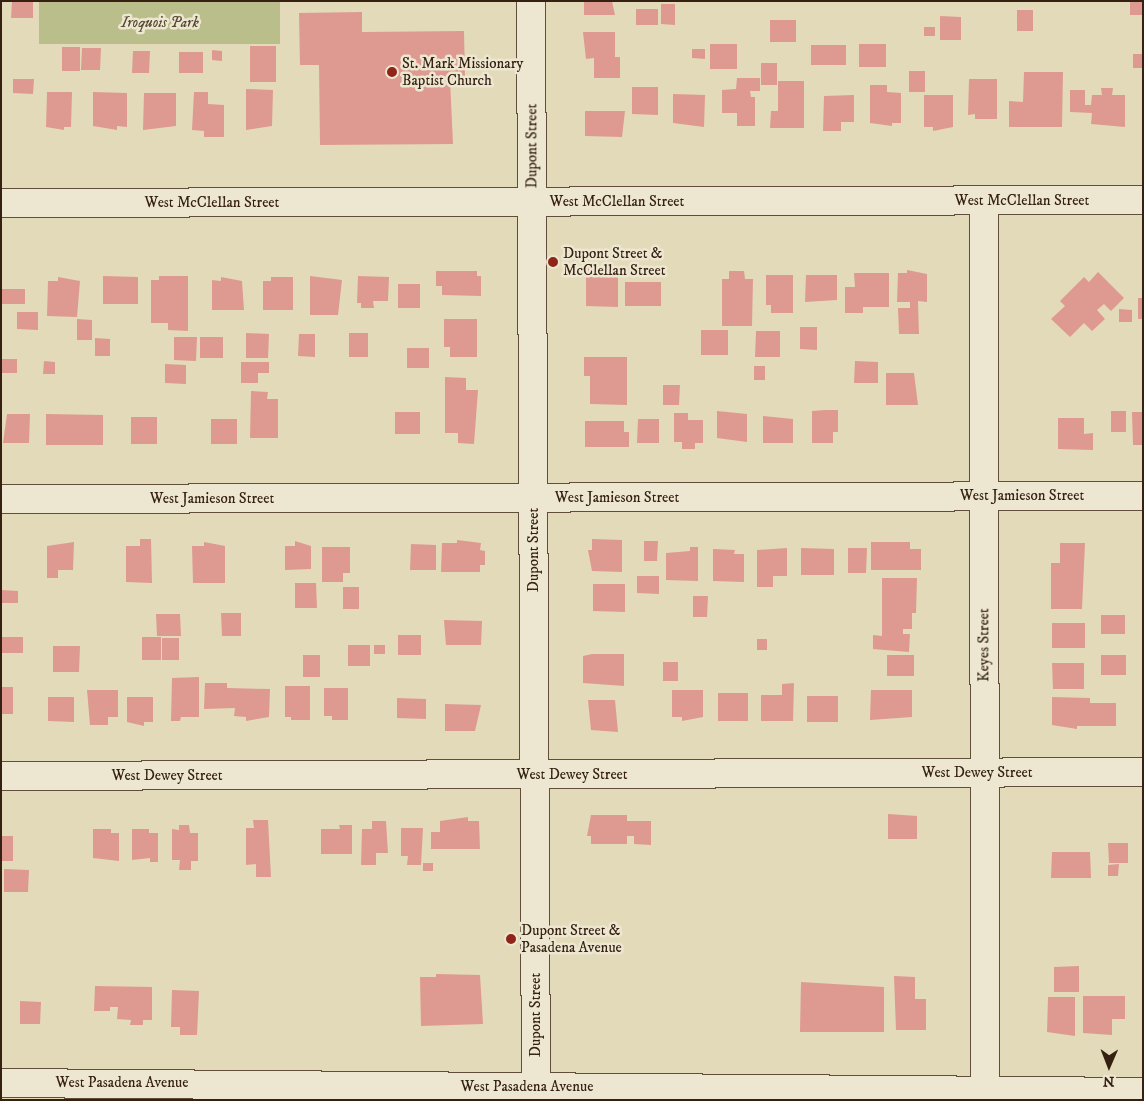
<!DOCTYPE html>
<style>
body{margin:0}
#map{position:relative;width:1144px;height:1101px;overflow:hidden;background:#e3dab9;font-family:"IM FELL DW Pica",serif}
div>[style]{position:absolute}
.green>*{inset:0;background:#b9be8b}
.building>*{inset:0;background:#de9a90}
.roads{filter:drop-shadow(1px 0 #604e3b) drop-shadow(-1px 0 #604e3b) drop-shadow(0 1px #604e3b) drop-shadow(0 -1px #604e3b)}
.minor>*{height:28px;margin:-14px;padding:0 14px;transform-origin:14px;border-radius:14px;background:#ede7d2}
.dots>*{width:14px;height:14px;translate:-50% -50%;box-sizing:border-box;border:2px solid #ede7d2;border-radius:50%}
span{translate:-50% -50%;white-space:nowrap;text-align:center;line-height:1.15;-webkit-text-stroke:5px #ede7d2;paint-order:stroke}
.park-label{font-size:15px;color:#564830;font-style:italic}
.poi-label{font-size:15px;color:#352011}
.left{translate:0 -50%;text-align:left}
.street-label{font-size:15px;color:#352011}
.frame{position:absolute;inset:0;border:2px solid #352011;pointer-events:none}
.north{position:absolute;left:1084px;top:1041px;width:50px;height:50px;-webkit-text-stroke:4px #ede7d2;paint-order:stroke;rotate:181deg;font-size:14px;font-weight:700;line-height:20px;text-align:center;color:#352011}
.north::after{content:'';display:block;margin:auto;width:18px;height:22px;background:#352011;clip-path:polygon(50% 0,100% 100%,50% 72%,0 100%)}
</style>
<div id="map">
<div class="green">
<div style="clip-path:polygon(39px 1px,280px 1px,280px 44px,39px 44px)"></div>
</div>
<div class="building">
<div style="clip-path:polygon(12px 1px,33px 1px,33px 18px,11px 18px)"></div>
<div style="clip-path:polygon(584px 1px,612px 1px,615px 15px,584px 15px)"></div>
<div style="clip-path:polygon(1130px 1px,1143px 1px,1143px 15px,1130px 15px)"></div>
<div style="clip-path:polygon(661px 4px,675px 4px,675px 25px,661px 24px)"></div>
<div style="clip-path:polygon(636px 9px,658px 9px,658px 25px,636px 25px)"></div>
<div style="clip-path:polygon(1017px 10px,1033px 10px,1033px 31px,1017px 31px)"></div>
<div style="clip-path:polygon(362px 12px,362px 32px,464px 31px,465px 79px,450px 79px,453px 144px,320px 145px,319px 65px,300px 65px,299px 13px)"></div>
<div style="clip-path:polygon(940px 16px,961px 17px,961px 40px,940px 40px)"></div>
<div style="clip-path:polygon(770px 20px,796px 20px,796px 42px,770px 42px)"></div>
<div style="clip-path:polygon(924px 27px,935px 27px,935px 36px,924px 36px)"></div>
<div style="clip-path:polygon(583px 32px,615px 32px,615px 57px,620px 57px,620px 78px,594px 78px,594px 58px,586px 59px)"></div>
<div style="clip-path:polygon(710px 44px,737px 44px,737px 69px,710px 69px)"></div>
<div style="clip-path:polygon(859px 44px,886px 44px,886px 67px,859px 67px)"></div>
<div style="clip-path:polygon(811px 45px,846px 45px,846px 65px,811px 65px)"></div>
<div style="clip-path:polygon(250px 46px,276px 46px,276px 82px,250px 82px)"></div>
<div style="clip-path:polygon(62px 47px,80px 47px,80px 71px,62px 71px)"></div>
<div style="clip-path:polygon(82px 48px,101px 48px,100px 70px,81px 70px)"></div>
<div style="clip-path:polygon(692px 49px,705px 49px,705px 59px,692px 58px)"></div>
<div style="clip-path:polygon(212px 50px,222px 51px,222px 61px,212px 60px)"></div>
<div style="clip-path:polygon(133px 51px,150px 51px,149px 73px,132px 73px)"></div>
<div style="clip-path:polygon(179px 52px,203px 52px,203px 73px,179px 73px)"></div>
<div style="clip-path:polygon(1133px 54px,1143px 54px,1143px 68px,1133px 68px)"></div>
<div style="clip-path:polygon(761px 63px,777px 63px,777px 85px,761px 85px)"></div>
<div style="clip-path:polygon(909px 71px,925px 71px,925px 92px,909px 92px)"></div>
<div style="clip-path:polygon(1024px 72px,1063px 72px,1062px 127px,1009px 127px,1009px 101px,1023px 102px)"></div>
<div style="clip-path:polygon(737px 78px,760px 78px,760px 91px,750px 91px,751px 97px,755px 97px,755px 126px,737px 126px,737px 113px,722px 113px,722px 90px,736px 89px)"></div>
<div style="clip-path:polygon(13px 79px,34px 79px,33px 94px,13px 93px)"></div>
<div style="clip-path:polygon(969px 79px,997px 79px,997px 119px,975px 119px,975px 114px,968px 115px)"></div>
<div style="clip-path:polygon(778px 81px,804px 81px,804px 128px,770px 128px,771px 111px,778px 111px)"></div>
<div style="clip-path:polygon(870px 85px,887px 85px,887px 92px,901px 93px,901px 123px,892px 123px,892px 126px,870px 123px)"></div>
<div style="clip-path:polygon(632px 87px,658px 87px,658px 115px,632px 114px)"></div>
<div style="clip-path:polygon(1101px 88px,1113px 88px,1112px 95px,1125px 95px,1125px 127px,1091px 124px,1092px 113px,1070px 112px,1070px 90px,1085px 90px,1085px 105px,1091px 105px,1092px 95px,1102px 95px)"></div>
<div style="clip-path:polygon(246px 89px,273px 90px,272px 126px,246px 130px)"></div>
<div style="clip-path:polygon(47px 92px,72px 92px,71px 127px,64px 127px,64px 130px,46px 127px)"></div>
<div style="clip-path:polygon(93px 92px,127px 93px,127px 127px,117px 126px,117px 130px,93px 126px)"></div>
<div style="clip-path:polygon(194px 92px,208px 92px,208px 104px,224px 105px,224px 137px,204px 137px,204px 131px,192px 130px)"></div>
<div style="clip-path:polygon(144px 93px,176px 93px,176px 126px,143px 130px)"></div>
<div style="clip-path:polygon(673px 94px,705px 95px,704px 127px,673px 123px)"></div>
<div style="clip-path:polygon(854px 95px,854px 122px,841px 122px,841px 131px,823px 131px,824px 96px)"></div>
<div style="clip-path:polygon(924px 95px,953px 95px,953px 127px,933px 131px,933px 127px,924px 127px)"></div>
<div style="clip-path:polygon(585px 111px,625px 111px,622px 137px,585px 136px)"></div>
<div style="clip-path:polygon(586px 267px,618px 267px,618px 307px,586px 306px)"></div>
<div style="clip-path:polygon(907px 270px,927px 274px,927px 302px,918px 301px,919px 334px,899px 334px,898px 308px,910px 308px,910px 302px,897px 302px,898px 273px,907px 273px)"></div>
<div style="clip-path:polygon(436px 271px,477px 271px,477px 276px,481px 276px,481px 296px,442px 295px,442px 286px,436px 286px)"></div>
<div style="clip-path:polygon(729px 271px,744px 271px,745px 279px,753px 279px,752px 326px,722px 326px,722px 279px,729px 279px)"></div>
<div style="clip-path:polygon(1098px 272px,1124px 298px,1111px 311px,1104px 304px,1097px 310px,1105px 319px,1092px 331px,1084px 323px,1070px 337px,1051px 319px,1065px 306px,1060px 301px,1084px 277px,1089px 282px)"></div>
<div style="clip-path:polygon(854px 273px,889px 273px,889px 307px,863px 307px,863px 313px,845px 313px,845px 287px,855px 287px)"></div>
<div style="clip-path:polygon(766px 275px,793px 275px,793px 313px,771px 313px,771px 305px,766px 305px)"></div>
<div style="clip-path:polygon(806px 275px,837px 275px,837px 300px,805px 302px)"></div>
<div style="clip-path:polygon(103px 276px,138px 277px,138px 304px,103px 304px)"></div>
<div style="clip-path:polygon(159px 276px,188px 276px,188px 331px,168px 330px,168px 323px,151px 323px,151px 280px,159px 280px)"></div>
<div style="clip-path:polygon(310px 276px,342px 280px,338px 315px,310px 315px)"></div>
<div style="clip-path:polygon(358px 276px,389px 277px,388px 301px,373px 301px,374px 308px,361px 308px,361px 303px,357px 303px)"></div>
<div style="clip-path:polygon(58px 277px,80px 281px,77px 317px,47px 316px,48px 281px,58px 281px)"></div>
<div style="clip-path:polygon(221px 277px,242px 281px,244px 310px,212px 310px,212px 280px,221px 281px)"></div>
<div style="clip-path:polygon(271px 277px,293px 277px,293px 310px,263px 310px,263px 281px,271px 281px)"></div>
<div style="clip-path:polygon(625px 282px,661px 282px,661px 306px,625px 306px)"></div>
<div style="clip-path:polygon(398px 284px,420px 284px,420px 308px,398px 308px)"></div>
<div style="clip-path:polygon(1px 289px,25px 289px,25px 304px,1px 304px)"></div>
<div style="clip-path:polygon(1138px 298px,1143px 298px,1143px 319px,1138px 319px)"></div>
<div style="clip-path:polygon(1119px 309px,1132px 310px,1132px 322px,1119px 322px)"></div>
<div style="clip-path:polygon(17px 312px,38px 312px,38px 330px,17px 329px)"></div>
<div style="clip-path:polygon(77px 319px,92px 320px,92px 340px,77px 340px)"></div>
<div style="clip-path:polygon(444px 319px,477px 319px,477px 357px,450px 357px,450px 347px,444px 347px)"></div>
<div style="clip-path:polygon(800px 327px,817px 327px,817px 350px,800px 349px)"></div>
<div style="clip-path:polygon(701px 330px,728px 330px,728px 355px,701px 355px)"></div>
<div style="clip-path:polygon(756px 331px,780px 331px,780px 357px,755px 357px)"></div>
<div style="clip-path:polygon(246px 333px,269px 334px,268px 358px,246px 358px)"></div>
<div style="clip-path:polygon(349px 333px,368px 333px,368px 357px,349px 357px)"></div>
<div style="clip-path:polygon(299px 334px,315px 334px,315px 357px,298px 356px)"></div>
<div style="clip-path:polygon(174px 337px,197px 337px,196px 361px,174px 360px)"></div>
<div style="clip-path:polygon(200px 337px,223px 337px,223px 358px,200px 358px)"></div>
<div style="clip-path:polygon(95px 338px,110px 339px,110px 356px,95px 356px)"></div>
<div style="clip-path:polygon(407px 348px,429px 348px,429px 368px,407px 368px)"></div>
<div style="clip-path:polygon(584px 357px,627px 357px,627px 405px,590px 404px,590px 376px,584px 376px)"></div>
<div style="clip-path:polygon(1px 359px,17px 359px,17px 373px,1px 373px)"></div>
<div style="clip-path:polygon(44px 361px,55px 362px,55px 374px,43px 374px)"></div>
<div style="clip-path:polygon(855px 361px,878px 362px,878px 383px,854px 383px)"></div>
<div style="clip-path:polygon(241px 362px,269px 362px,269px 373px,258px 373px,258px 383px,241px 383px)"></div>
<div style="clip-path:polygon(165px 364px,186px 365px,186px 384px,165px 383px)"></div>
<div style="clip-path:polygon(754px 366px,765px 366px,765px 380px,754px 380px)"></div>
<div style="clip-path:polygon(886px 373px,914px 373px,918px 405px,886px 405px)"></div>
<div style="clip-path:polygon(445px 377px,466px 378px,466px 390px,478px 390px,474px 444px,458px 443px,458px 433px,445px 433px)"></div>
<div style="clip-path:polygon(663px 385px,680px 385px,679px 405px,663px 405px)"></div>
<div style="clip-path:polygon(251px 391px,268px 392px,267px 399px,278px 399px,278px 438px,250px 438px)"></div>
<div style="clip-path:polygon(825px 410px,838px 410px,838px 432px,833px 432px,833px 443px,812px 443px,812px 411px)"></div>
<div style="clip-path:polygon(717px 411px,747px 414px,747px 442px,717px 438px)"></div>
<div style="clip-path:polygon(1111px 411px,1126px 411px,1126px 432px,1111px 432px)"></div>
<div style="clip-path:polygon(395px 412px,420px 412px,420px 434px,395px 434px)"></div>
<div style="clip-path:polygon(1132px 412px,1143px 412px,1143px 445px,1133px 445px)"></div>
<div style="clip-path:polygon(674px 413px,688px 413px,688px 420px,703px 420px,703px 443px,695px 443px,695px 449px,682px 449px,682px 442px,674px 442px)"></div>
<div style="clip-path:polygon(7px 414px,30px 414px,29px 443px,3px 443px)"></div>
<div style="clip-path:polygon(46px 414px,103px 415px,103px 445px,46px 445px)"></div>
<div style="clip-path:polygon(763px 416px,793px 419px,793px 443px,763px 443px)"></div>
<div style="clip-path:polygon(131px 417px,157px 417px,157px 444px,131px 444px)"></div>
<div style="clip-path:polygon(1058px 418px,1084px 418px,1084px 434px,1093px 433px,1093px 450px,1058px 449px)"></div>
<div style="clip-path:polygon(211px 419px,237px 419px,237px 444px,211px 444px)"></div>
<div style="clip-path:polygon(638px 419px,659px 419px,659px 443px,637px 443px)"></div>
<div style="clip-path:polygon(585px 421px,624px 421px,624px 432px,629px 432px,629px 447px,585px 447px)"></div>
<div style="clip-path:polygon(140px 539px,151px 539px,152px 583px,126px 582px,126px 546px,140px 546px)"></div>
<div style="clip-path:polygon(592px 539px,622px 540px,622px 572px,592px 571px,588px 550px,592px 550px)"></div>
<div style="clip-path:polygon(457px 540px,481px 543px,480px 550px,485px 551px,485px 565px,480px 565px,480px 572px,441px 572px,442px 543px,457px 543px)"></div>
<div style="clip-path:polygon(295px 541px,311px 546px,311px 569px,285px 570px,285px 546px,295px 546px)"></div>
<div style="clip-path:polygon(644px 541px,658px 541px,657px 561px,644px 561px)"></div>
<div style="clip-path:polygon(74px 542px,73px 570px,58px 570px,58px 578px,47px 578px,47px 546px)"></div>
<div style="clip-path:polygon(204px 542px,225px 546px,225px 583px,193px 583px,192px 546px,204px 546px)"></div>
<div style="clip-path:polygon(871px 542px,910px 542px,910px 549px,921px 549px,921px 570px,871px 570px)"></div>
<div style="clip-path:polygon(1060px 543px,1085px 543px,1082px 609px,1051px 609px,1051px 563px,1060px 563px)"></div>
<div style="clip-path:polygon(411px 544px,436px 545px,436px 570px,410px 570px)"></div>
<div style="clip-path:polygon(322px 547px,350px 547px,350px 573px,343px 573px,343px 582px,322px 582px)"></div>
<div style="clip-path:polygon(690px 547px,698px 547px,698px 581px,666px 580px,666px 553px,690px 551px)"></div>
<div style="clip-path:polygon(787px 548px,787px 576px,773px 576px,773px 587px,757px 587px,757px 550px)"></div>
<div style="clip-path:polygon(801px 548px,834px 549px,834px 575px,801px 575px)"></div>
<div style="clip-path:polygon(848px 548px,867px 548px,866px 573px,848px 573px)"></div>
<div style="clip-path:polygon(713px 549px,735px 550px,734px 554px,744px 554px,744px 582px,713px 581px)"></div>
<div style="clip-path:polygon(637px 576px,659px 576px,659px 594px,637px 593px)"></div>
<div style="clip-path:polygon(882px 578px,917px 578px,916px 613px,912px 613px,912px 629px,903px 629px,903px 634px,910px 634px,909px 652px,873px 649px,873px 635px,882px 636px)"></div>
<div style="clip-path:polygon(295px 583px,316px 583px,317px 608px,295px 608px)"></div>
<div style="clip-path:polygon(593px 584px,625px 584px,625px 612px,593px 611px)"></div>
<div style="clip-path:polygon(343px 587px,359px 587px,359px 609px,343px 609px)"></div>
<div style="clip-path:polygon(1px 590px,18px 591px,18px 603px,1px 603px)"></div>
<div style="clip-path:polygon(693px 596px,708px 596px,707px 617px,693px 617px)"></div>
<div style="clip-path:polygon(221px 613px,241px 613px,241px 636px,222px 636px)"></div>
<div style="clip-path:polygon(156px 614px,180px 614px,181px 636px,157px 636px)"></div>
<div style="clip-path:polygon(1101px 615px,1125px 615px,1125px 634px,1101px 634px)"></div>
<div style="clip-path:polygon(444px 620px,482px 621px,481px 645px,446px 645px)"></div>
<div style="clip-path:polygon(1052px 623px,1085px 623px,1085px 648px,1052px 648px)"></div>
<div style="clip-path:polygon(398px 635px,421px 635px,421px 655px,398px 655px)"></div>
<div style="clip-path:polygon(1px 637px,23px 637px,23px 653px,1px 653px)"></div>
<div style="clip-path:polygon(142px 637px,161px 637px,161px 660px,142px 660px)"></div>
<div style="clip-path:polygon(162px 638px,179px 638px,179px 660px,162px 660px)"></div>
<div style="clip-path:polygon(757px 639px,767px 639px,767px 650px,757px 650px)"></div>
<div style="clip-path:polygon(348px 645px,370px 645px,370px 666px,348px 666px)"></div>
<div style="clip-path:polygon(374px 645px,385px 645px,385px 654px,374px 654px)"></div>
<div style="clip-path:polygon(53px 646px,80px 646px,79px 672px,53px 672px)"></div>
<div style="clip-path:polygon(592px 654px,624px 654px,624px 686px,583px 683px,583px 656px)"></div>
<div style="clip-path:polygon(303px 655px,320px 655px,320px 677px,303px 677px)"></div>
<div style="clip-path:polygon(887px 655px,914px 655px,914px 676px,887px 676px)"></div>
<div style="clip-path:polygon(1101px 655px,1126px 655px,1126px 675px,1101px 675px)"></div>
<div style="clip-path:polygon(663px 662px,678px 662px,678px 681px,663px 681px)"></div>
<div style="clip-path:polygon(1052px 663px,1084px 663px,1084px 689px,1053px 689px)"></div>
<div style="clip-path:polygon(199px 677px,199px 717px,181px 717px,180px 721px,171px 721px,172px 678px)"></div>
<div style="clip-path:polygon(205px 683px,227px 683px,227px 688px,270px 689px,269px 717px,246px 721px,246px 717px,234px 716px,235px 708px,204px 709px)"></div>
<div style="clip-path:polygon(794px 683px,793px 721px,761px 721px,761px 695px,782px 695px,782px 684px)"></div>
<div style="clip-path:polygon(285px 686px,310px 686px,310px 720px,291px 720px,291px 717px,285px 717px)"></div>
<div style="clip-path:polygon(1px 687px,13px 687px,13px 714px,1px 714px)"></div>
<div style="clip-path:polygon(324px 688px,348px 688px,348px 720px,332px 720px,332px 716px,324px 716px)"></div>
<div style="clip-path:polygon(87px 690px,118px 690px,118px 717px,108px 717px,108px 725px,90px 725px)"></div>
<div style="clip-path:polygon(672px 690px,703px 690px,703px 717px,682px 721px,682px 717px,672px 717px)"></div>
<div style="clip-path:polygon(871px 690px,912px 690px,912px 717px,870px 720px)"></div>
<div style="clip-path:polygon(718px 693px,748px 693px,748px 721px,718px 721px)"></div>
<div style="clip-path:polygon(807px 696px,838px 696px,838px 722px,807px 722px)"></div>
<div style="clip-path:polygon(48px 697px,74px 697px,74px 722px,48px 721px)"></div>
<div style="clip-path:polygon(127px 697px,153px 697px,153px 722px,144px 722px,144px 726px,127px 722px)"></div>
<div style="clip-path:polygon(1052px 697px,1090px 698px,1090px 703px,1116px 703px,1116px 726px,1077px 726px,1077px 729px,1052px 725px)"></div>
<div style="clip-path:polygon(397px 698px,426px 699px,426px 719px,397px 718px)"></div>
<div style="clip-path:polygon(588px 700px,615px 700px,618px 732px,591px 730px)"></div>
<div style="clip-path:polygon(445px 704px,481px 705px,475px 731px,445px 731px)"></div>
<div style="clip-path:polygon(888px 814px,917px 816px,917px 839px,888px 839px)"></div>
<div style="clip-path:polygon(591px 815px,627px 815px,627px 821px,651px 821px,651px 845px,634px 844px,634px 836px,627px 836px,627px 844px,591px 844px,591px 836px,587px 836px)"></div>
<div style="clip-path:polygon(468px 817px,468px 821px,479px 821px,480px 849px,431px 849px,431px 832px,440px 832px,440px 821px)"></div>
<div style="clip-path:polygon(253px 820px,268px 820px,271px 877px,256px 877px,256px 864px,246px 865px,246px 828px,254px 828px)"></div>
<div style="clip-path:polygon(372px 821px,386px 821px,388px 853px,376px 853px,376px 865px,361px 865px,362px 829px,372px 829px)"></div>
<div style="clip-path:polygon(179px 825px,189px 825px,190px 833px,198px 833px,198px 861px,191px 861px,191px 870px,179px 870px,180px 860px,172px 860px,172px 829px,179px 830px)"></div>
<div style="clip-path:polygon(339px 825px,352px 825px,352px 854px,321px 854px,321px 829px,340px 829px)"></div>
<div style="clip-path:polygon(401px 828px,423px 828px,421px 865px,407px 865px,408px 856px,401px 856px)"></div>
<div style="clip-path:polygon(93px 829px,111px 829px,111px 833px,119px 833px,119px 861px,93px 858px)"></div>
<div style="clip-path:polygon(132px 829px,149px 829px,149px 833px,158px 833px,158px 862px,150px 862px,150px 858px,132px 860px)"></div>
<div style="clip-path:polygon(1px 836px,13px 836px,13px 861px,1px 861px)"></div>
<div style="clip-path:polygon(1108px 843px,1128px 843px,1128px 863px,1109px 863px)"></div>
<div style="clip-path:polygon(1052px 852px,1090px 852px,1091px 878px,1051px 878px)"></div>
<div style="clip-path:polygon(423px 863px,433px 863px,433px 871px,423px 871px)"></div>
<div style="clip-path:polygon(1119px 864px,1118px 876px,1108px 876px,1108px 865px)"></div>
<div style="clip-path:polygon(4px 869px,29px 870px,28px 892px,4px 892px)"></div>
<div style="clip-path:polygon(1079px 966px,1079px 992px,1054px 992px,1054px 967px)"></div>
<div style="clip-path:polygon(436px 974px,480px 975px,483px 1024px,421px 1026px,420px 977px,436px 977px)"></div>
<div style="clip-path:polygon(894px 976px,915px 977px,915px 999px,926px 999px,926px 1030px,896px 1030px)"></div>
<div style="clip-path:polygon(801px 982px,884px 987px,884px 1032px,800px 1032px)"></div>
<div style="clip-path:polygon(95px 986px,152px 987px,152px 1020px,143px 1020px,143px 1025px,130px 1025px,131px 1020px,117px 1019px,118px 1007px,110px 1007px,110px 1011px,94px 1011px)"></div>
<div style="clip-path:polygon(172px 990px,199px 991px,197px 1035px,180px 1035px,180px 1027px,171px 1027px)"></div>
<div style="clip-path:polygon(1083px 996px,1125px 996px,1125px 1019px,1112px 1019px,1112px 1035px,1083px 1033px)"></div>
<div style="clip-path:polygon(1048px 997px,1075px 997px,1075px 1036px,1047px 1032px)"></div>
<div style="clip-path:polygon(20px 1001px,41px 1002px,40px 1024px,20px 1024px)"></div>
</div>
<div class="roads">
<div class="minor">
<div style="left:531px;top:1px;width:1099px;rotate:89.74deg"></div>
<div style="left:984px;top:201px;width:889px;rotate:89.94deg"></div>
<div style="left:1px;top:203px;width:1142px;rotate:-0.15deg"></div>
<div style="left:1px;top:499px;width:1142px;rotate:-0.15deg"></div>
<div style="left:1px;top:776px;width:1142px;rotate:-0.2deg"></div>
<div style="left:1px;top:1083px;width:1142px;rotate:0.45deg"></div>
</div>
</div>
<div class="dots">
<div style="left:392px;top:72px;background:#8f2418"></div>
<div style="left:553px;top:262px;background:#8f2418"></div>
<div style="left:511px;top:939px;background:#8f2418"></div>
</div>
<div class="park-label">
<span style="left:160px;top:23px">Iroquois Park</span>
</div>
<div class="poi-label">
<span class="left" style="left:402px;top:72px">St. Mark Missionary<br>Baptist Church</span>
<span class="left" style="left:563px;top:262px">Dupont Street &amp;<br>McClellan Street</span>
<span class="left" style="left:521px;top:939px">Dupont Street &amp;<br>Pasadena Avenue</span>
</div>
<div class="street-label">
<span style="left:532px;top:146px;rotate:-90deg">Dupont Street</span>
<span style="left:1022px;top:201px">West McClellan Street</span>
<span style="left:617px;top:202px">West McClellan Street</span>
<span style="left:212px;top:203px">West McClellan Street</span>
<span style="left:1022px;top:496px">West Jamieson Street</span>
<span style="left:617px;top:498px">West Jamieson Street</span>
<span style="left:212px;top:499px">West Jamieson Street</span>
<span style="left:534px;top:550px;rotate:-90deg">Dupont Street</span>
<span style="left:984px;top:645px;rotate:-90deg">Keyes Street</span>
<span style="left:977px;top:773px">West Dewey Street</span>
<span style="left:572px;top:775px">West Dewey Street</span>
<span style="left:167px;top:776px">West Dewey Street</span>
<span style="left:536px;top:1015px;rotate:-90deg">Dupont Street</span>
<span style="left:122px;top:1083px">West Pasadena Avenue</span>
<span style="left:527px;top:1087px">West Pasadena Avenue</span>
</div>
<div class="frame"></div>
<div class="north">N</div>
</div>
